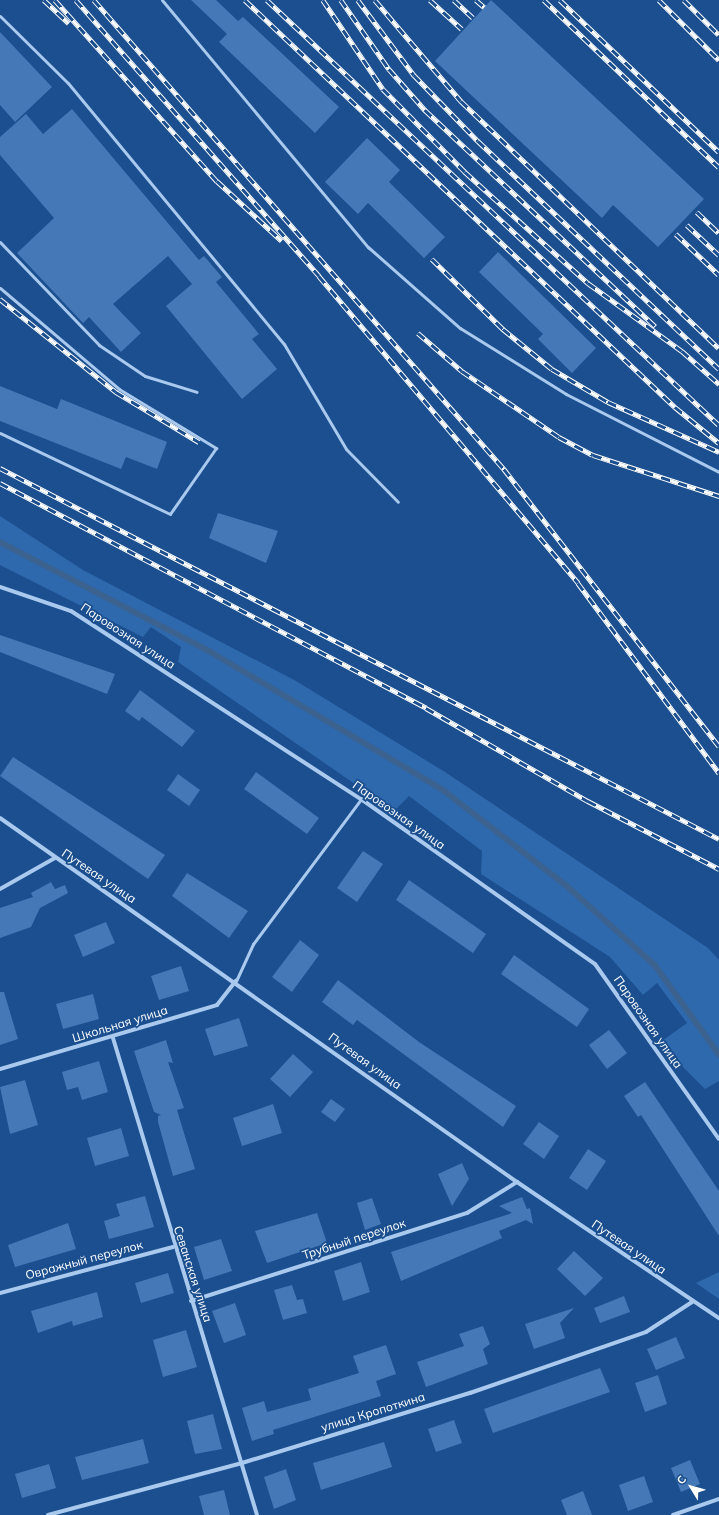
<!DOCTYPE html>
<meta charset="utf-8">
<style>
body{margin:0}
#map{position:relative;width:719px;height:1515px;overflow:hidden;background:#1b4f8f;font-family:Mulish,sans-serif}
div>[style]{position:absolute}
.green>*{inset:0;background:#2e69ad}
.stream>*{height:5.5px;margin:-2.75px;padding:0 2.75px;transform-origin:2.75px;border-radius:2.75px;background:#3c6290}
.building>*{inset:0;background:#4478b7}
.service>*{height:3px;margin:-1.5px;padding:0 1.5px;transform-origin:1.5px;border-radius:1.5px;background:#a9c9ee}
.minor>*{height:4px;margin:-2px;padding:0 2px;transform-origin:2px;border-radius:2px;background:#a9c9ee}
.rail>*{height:4.5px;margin-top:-2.25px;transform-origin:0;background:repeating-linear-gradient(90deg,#1b4f8f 0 9px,#fff 0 18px);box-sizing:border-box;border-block:1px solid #fff}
span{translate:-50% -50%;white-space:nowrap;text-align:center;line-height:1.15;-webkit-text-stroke:3.5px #1b4f8f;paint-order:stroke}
.street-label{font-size:12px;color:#fff}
.north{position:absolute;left:671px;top:1467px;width:40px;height:40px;-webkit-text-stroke:3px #1b4f8f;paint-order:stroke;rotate:307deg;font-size:11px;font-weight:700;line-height:16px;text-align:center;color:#fff}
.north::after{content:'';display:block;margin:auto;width:14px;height:18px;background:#fff;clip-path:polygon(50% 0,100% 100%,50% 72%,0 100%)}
</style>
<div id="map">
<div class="green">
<div style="clip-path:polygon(0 516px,83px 570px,296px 681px,445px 772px,708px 948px,719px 960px,719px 1081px,705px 1089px,659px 1043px,687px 1023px,657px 983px,643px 995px,610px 957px,481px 874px,482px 851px,409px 796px,394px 811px,178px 662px,181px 647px,151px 627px,143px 637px,0 565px)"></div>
<div style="clip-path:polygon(719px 1272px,719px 1299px,696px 1283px)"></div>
</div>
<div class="stream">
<div style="left:0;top:542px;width:238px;rotate:27.5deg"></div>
<div style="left:211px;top:652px;width:270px;rotate:30.7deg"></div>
<div style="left:443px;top:790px;width:155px;rotate:37.7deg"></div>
<div style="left:566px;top:885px;width:120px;rotate:42deg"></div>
<div style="left:655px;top:965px;width:110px;rotate:54.3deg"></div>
</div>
<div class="building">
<div style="clip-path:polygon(191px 0,216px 0,238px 21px,243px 17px,339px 107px,315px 133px,219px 42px,227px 34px)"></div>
<div style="clip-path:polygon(491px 0,704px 199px,658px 247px,613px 205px,602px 218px,435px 61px)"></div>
<div style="clip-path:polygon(0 32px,52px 87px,15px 122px,0 105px)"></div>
<div style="clip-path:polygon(72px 109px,199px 260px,204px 256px,222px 277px,216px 282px,259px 334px,252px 339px,277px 369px,242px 399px,166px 306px,192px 284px,168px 256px,113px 304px,141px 333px,121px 352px,89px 317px,83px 323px,17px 253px,54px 218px,0 155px,0 137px,26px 114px,43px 134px)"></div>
<div style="clip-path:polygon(367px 138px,400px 170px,389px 182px,445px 237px,424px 258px,368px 203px,358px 214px,325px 182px)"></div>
<div style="clip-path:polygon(498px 252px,596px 348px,572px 373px,538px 339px,543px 334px,479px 272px)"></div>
<div style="clip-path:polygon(0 386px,57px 409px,61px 399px,167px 442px,157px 469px,126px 457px,121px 469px,0 421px)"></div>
<div style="clip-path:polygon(218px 513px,278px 531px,266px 563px,209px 538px)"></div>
<div style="clip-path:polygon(0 635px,115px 674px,107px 694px,0 652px)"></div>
<div style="clip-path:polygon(140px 690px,195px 731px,182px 747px,142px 717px,139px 721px,125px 711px)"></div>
<div style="clip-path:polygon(13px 757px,165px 855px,148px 879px,0 776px)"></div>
<div style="clip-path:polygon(256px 772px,319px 818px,307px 834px,244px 789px)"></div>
<div style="clip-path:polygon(178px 774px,200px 790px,189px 806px,167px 790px)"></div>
<div style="clip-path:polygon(363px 851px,383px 864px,357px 902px,337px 888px)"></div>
<div style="clip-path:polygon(187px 873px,248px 911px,229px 938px,172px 896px)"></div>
<div style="clip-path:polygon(409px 880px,486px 934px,473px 953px,396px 900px)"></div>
<div style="clip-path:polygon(51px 882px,55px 889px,65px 885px,68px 893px,40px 908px,31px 927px,0 938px,0 908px,33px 897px,31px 893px)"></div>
<div style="clip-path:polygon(106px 922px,115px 943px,83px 957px,74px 935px)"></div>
<div style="clip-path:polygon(300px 940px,319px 955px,292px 992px,272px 977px)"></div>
<div style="clip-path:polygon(514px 955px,589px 1009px,577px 1027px,501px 974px)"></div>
<div style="clip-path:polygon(181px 966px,189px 991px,159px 1000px,151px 976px)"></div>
<div style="clip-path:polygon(338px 980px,419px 1042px,516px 1106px,503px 1127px,357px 1020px,353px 1025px,322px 1002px)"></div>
<div style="clip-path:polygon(0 992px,4px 992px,18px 1039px,0 1045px)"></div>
<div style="clip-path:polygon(93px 994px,99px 1019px,63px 1029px,56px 1004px)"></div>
<div style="clip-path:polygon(239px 1018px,248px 1046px,214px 1056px,205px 1029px)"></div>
<div style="clip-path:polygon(609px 1030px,627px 1053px,607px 1069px,589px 1045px)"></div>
<div style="clip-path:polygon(166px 1040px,173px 1063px,168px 1062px,184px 1108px,177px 1110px,195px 1169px,173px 1176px,158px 1122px,158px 1116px,161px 1115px,154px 1112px,134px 1051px)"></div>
<div style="clip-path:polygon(293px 1054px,313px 1072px,290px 1097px,270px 1079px)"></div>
<div style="clip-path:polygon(99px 1061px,108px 1092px,82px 1100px,78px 1087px,67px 1090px,62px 1072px)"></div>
<div style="clip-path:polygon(25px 1080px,38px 1125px,10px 1134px,0 1087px)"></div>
<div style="clip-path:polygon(645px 1082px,719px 1191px,719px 1236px,641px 1115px,638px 1117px,624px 1096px)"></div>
<div style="clip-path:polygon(331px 1099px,345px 1109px,335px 1122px,321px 1112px)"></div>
<div style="clip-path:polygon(273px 1104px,282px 1133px,242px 1146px,233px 1118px)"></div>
<div style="clip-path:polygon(539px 1122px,559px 1136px,544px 1159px,523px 1144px)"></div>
<div style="clip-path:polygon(121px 1128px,129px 1156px,95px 1166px,87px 1138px)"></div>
<div style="clip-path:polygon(588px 1149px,606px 1161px,587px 1190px,569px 1178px)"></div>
<div style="clip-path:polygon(462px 1163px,469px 1179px,452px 1206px,438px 1174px)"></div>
<div style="clip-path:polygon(145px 1196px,154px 1227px,109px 1239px,104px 1221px,120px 1216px,116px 1204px)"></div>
<div style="clip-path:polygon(522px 1197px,527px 1209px,530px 1208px,533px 1224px,526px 1220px,499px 1231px,502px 1238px,401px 1281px,391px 1252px,512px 1213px,499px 1206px)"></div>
<div style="clip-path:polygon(372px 1198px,381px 1224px,365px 1230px,357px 1203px)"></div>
<div style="clip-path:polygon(317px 1213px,327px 1243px,267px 1263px,255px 1231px)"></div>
<div style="clip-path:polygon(68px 1223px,76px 1249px,15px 1267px,8px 1245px)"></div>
<div style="clip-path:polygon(221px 1239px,232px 1271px,204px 1280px,194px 1247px)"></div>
<div style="clip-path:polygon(574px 1251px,603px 1278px,585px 1296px,557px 1269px)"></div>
<div style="clip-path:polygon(361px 1262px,370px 1292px,343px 1301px,334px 1271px)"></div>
<div style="clip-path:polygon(168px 1273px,174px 1293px,141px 1303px,135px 1283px)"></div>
<div style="clip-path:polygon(292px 1285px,297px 1300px,303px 1299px,307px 1313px,283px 1320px,274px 1290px)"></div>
<div style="clip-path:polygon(97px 1292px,103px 1317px,73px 1326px,72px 1321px,38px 1333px,31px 1311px)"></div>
<div style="clip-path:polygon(624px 1296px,630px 1312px,600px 1323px,594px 1308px)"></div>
<div style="clip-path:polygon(235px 1303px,246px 1335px,224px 1343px,212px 1311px)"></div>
<div style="clip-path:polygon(574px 1308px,560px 1323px,565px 1338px,534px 1349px,525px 1324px)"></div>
<div style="clip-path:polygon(483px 1326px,490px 1344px,483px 1349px,488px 1364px,426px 1387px,417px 1362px,464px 1346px,459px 1334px)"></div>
<div style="clip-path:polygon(186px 1330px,197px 1367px,163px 1377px,153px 1340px)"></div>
<div style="clip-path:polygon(676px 1337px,685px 1358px,656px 1370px,647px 1349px)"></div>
<div style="clip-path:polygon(386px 1345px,396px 1374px,376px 1381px,381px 1396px,273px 1430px,274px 1434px,252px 1441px,242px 1408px,264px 1401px,267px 1412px,311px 1400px,308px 1389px,359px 1373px,353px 1356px)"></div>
<div style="clip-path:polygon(600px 1368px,610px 1392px,493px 1433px,484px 1409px)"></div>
<div style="clip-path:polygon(658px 1375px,667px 1404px,645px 1412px,635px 1383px)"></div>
<div style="clip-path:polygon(213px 1414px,222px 1449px,195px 1454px,187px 1421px)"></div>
<div style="clip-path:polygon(454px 1420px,462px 1443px,436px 1452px,428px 1429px)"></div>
<div style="clip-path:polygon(143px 1439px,149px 1463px,82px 1480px,75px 1457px)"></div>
<div style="clip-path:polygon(384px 1442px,392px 1467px,321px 1490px,313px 1463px)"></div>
<div style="clip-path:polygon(690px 1460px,700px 1484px,681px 1492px,671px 1468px)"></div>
<div style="clip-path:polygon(49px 1464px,56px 1488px,22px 1498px,15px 1474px)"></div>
<div style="clip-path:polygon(286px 1469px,296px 1500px,274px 1509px,264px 1477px)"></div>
<div style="clip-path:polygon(644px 1476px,653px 1502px,628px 1511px,619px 1485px)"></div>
<div style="clip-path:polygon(224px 1490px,230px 1515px,204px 1515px,199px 1496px)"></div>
<div style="clip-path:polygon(583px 1491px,592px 1515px,567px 1515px,561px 1500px)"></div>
</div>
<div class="service">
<div style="left:162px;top:0;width:322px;rotate:50.2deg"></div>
<div style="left:368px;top:247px;width:123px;rotate:41.4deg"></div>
<div style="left:460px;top:328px;width:125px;rotate:31.9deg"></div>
<div style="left:566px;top:394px;width:172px;rotate:27deg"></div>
<div style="left:0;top:16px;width:95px;rotate:44.6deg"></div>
<div style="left:68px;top:83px;width:339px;rotate:50.4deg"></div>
<div style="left:284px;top:344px;width:122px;rotate:59.4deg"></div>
<div style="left:346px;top:449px;width:74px;rotate:45.5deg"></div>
<div style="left:0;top:242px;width:143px;rotate:46.1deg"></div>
<div style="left:99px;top:345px;width:55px;rotate:34deg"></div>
<div style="left:145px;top:376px;width:54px;rotate:17.1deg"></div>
<div style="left:0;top:288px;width:156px;rotate:40.3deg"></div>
<div style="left:119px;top:389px;width:114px;rotate:31.3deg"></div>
<div style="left:216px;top:448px;width:80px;rotate:124.9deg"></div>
<div style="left:170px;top:514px;width:188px;rotate:-154.5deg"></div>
<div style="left:236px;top:981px;width:41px;rotate:-65.3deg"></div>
<div style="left:253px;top:944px;width:181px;rotate:-53.3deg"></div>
</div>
<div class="minor">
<div style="left:0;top:587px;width:75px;rotate:18.7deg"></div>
<div style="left:71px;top:611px;width:346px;rotate:33deg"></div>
<div style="left:361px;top:799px;width:286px;rotate:35.2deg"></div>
<div style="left:595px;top:964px;width:214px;rotate:54.7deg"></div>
<div style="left:0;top:818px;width:632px;rotate:35.15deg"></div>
<div style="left:517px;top:1182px;width:244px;rotate:34deg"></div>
<div style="left:0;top:889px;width:63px;rotate:-29.4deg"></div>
<div style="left:113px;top:1038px;width:498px;rotate:73.2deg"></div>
<div style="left:0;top:1069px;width:226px;rotate:-16.4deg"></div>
<div style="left:217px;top:1005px;width:31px;rotate:-52deg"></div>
<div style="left:0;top:1293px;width:179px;rotate:-14.9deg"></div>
<div style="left:191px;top:1301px;width:290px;rotate:-17.7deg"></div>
<div style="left:467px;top:1213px;width:59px;rotate:-31.8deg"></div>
<div style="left:48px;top:1515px;width:201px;rotate:-15deg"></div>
<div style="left:242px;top:1463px;width:239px;rotate:-17.1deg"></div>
<div style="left:470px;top:1393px;width:186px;rotate:-19.1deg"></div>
<div style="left:646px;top:1332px;width:55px;rotate:-33.1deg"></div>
<div style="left:673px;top:1515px;width:49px;rotate:-19.2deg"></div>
</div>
<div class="rail">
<div style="left:44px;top:0;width:34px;rotate:43deg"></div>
<div style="left:55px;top:0;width:243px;rotate:48.2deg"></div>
<div style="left:217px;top:181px;width:88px;rotate:42.7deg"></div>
<div style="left:76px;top:0;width:368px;rotate:48.6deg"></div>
<div style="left:319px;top:276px;width:402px;rotate:49.8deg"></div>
<div style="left:578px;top:583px;width:237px;rotate:53.4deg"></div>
<div style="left:94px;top:0;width:623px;rotate:48.84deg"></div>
<div style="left:504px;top:469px;width:351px;rotate:52.2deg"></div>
<div style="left:245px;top:0;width:592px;rotate:43.43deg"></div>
<div style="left:675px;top:407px;width:57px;rotate:39.3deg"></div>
<div style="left:267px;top:0;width:620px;rotate:43.24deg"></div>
<div style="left:323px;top:0;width:107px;rotate:56deg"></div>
<div style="left:383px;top:89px;width:117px;rotate:45.3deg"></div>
<div style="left:465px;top:172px;width:166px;rotate:42.1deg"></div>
<div style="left:588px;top:283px;width:116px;rotate:35.9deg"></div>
<div style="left:682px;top:351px;width:50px;rotate:41.7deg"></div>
<div style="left:341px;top:0;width:84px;rotate:55.2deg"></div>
<div style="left:389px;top:69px;width:55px;rotate:48.7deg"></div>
<div style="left:425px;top:110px;width:316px;rotate:43.2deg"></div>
<div style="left:358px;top:0;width:94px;rotate:53.3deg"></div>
<div style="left:414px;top:75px;width:92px;rotate:45.9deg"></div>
<div style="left:478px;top:141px;width:332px;rotate:43.4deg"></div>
<div style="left:375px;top:0;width:133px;rotate:49.6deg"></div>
<div style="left:461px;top:101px;width:357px;rotate:43.8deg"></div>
<div style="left:430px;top:0;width:43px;rotate:42.2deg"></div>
<div style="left:454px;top:0;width:26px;rotate:43deg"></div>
<div style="left:476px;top:0;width:11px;rotate:41deg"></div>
<div style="left:544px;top:0;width:242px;rotate:43.7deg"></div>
<div style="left:560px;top:0;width:220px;rotate:43.7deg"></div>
<div style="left:659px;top:0;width:85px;rotate:45deg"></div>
<div style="left:684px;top:0;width:49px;rotate:45deg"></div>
<div style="left:697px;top:212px;width:30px;rotate:44deg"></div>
<div style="left:687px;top:225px;width:44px;rotate:43.2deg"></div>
<div style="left:676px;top:234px;width:59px;rotate:43.6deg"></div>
<div style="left:432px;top:259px;width:100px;rotate:44.6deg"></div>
<div style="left:503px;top:329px;width:63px;rotate:39.2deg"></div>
<div style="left:552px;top:369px;width:65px;rotate:30.5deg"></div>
<div style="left:608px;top:402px;width:122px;rotate:24.2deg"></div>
<div style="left:0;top:299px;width:149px;rotate:38.7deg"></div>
<div style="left:116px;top:392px;width:97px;rotate:31.1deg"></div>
<div style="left:418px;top:333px;width:58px;rotate:40.8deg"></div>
<div style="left:462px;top:371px;width:117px;rotate:34.2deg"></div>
<div style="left:559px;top:437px;width:38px;rotate:28deg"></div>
<div style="left:593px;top:455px;width:133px;rotate:18deg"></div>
<div style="left:0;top:468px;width:809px;rotate:27.29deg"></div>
<div style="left:0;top:483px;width:482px;rotate:27.8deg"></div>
<div style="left:426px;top:708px;width:187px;rotate:29.9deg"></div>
<div style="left:588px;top:801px;width:148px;rotate:27.4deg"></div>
</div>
<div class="street-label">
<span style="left:128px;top:636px;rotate:33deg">Паровозная улица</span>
<span style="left:399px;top:815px;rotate:35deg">Паровозная улица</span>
<span style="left:99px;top:876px;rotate:34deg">Путевая улица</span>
<span style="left:648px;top:1022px;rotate:55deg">Паровозная улица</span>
<span style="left:120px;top:1024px;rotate:-17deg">Школьная улица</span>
<span style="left:365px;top:1061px;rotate:36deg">Путевая улица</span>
<span style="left:354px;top:1239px;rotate:-18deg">Трубный переулок</span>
<span style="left:629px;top:1247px;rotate:34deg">Путевая улица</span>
<span style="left:84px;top:1260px;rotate:-15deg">Овражный переулок</span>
<span style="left:193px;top:1274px;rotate:72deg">Севанская улица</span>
<span style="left:373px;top:1412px;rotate:-17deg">улица Кропоткина</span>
</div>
<div class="north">С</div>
</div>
